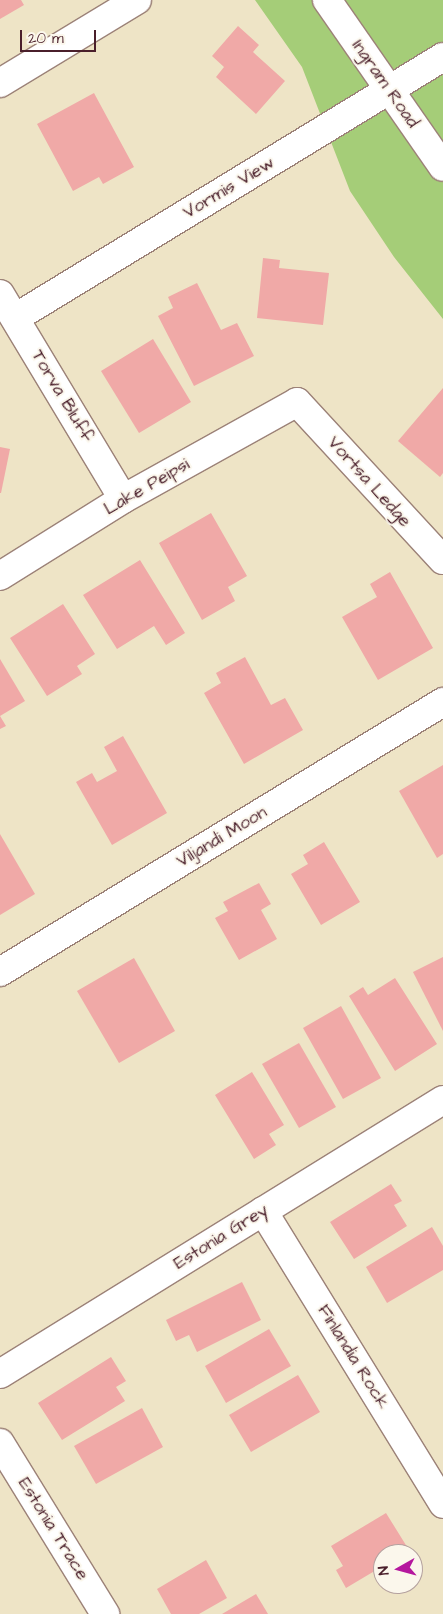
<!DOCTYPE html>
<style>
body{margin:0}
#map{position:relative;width:443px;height:1614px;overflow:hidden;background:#eee4c6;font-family:"Architects Daughter",sans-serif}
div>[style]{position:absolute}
.green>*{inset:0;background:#a5cd78}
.building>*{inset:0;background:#f0a9a7}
.roads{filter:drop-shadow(1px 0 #9c8278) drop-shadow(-1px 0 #9c8278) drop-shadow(0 1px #9c8278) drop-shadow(0 -1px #9c8278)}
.minor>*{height:28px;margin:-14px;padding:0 14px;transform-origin:14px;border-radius:14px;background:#fff}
span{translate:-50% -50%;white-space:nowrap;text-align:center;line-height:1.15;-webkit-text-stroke:4px #fbf7ec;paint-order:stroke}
.street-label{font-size:18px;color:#4a1f2b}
.north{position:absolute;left:373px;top:1544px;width:50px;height:50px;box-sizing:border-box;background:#fbf7ec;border:1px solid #b4a19f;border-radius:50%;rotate:263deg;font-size:14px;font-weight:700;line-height:20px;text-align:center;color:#4a1f2b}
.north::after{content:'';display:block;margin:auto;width:18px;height:22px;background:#b5179e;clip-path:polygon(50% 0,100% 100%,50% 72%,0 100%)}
.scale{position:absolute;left:20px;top:30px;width:76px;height:22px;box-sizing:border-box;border:2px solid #4a1f2b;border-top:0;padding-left:6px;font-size:15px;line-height:18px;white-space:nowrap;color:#4a1f2b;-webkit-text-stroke:4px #fbf7ec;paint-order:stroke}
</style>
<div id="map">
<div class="green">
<div style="clip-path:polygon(255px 0,443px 0,443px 319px,394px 257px,350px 191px,302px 67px)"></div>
</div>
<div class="building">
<div style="clip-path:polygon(0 0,21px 0,24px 5px,0 19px)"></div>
<div style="clip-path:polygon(238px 26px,259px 45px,253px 52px,285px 81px,256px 114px,216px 77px,224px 67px,212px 56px)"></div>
<div style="clip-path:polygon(94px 93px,134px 167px,103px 184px,99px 177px,73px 191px,37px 124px)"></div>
<div style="clip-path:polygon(263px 258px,280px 260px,279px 268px,329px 273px,323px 325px,257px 318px)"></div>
<div style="clip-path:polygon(197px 283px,221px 330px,237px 323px,254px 356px,194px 386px,158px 316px,173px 308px,168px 297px)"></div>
<div style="clip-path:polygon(153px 339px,191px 402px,139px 433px,101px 371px)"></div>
<div style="clip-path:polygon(443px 388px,443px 473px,440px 477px,398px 441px)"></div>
<div style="clip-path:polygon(0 447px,10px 449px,1px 493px,0 493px)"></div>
<div style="clip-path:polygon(211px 513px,247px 576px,228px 587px,235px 601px,202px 620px,159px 543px)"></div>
<div style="clip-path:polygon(140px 560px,185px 633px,166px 645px,154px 626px,117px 649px,83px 595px)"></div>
<div style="clip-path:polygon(390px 572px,433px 648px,378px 680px,342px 617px,377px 597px,370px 584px)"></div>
<div style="clip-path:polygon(63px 604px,95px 654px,77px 666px,82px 674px,47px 696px,10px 638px)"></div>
<div style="clip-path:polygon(245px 657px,271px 705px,285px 698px,303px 730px,244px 764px,204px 693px,221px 683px,216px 673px)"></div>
<div style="clip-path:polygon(0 659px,25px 701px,0 716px)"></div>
<div style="clip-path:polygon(0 716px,6px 726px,0 729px)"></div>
<div style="clip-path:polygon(123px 736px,167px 813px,112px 845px,76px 782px,92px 773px,97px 782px,117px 771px,104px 747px)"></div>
<div style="clip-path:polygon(443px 765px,443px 854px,437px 858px,399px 791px)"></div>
<div style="clip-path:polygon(0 834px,35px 894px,0 915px)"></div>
<div style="clip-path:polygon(324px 842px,360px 902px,321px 925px,291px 874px,308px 864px,303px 855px)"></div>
<div style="clip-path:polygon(259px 883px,271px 904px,261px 910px,277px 939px,239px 960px,215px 918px,228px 911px,223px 902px)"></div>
<div style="clip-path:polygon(443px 957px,443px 1031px,413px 972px)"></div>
<div style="clip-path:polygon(134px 958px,175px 1031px,119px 1063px,77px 991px)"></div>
<div style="clip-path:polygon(395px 978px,437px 1044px,395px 1071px,349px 996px,363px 987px,368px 995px)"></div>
<div style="clip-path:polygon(341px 1006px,381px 1078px,343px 1099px,303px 1028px)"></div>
<div style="clip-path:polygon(299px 1043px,336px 1107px,299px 1128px,262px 1064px)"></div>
<div style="clip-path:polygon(252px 1072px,284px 1125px,269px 1134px,276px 1145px,254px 1159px,215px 1095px)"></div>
<div style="clip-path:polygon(391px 1184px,402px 1201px,394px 1205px,407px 1226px,354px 1259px,330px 1222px)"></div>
<div style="clip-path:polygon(432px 1227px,443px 1246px,443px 1270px,387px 1303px,366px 1267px)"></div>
<div style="clip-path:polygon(242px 1282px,261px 1320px,197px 1352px,189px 1335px,176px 1341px,166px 1320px)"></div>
<div style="clip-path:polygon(269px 1329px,291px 1366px,226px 1403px,205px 1366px)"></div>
<div style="clip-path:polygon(111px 1357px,126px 1381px,116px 1387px,125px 1401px,62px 1440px,38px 1403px)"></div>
<div style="clip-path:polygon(298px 1375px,320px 1412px,251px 1452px,229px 1415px)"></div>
<div style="clip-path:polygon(142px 1408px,163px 1447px,96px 1484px,74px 1446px)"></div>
<div style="clip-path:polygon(386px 1513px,409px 1550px,402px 1554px,383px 1554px,383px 1566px,346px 1588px,336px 1570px,343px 1566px,331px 1546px)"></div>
<div style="clip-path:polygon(206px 1560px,227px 1598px,199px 1614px,171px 1614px,157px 1589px)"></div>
<div style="clip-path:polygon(256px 1594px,268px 1614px,222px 1614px)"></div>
</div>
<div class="roads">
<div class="minor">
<div style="left:327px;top:0;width:203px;rotate:55.2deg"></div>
<div style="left:0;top:83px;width:160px;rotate:-31.2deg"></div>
<div style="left:0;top:294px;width:239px;rotate:59deg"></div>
<div style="left:15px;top:318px;width:501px;rotate:-31.38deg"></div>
<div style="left:0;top:576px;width:145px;rotate:-32deg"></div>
<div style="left:123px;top:499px;width:199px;rotate:-29.1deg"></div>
<div style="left:297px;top:402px;width:215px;rotate:47.3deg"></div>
<div style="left:0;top:972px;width:519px;rotate:-31.36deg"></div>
<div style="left:263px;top:1211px;width:344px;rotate:58.4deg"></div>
<div style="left:0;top:1374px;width:521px;rotate:-31.74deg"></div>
<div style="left:0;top:1443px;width:201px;rotate:58.4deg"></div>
</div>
</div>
<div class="street-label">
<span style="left:385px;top:84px;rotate:55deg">Ingram Road</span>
<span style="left:229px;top:188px;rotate:-31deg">Vormis View</span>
<span style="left:62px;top:396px;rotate:59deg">Torva Bluff</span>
<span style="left:369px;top:482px;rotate:48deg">Vortsa Ledge</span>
<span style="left:147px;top:487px;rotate:-30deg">Lake Peipsi</span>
<span style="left:222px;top:837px;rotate:-31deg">Viljandi Moon</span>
<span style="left:221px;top:1237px;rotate:-32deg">Estonia Grey</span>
<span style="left:353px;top:1357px;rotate:58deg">Finlandia Rock</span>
<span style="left:53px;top:1529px;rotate:58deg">Estonia Trace</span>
</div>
<div class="north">N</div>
<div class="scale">20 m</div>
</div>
